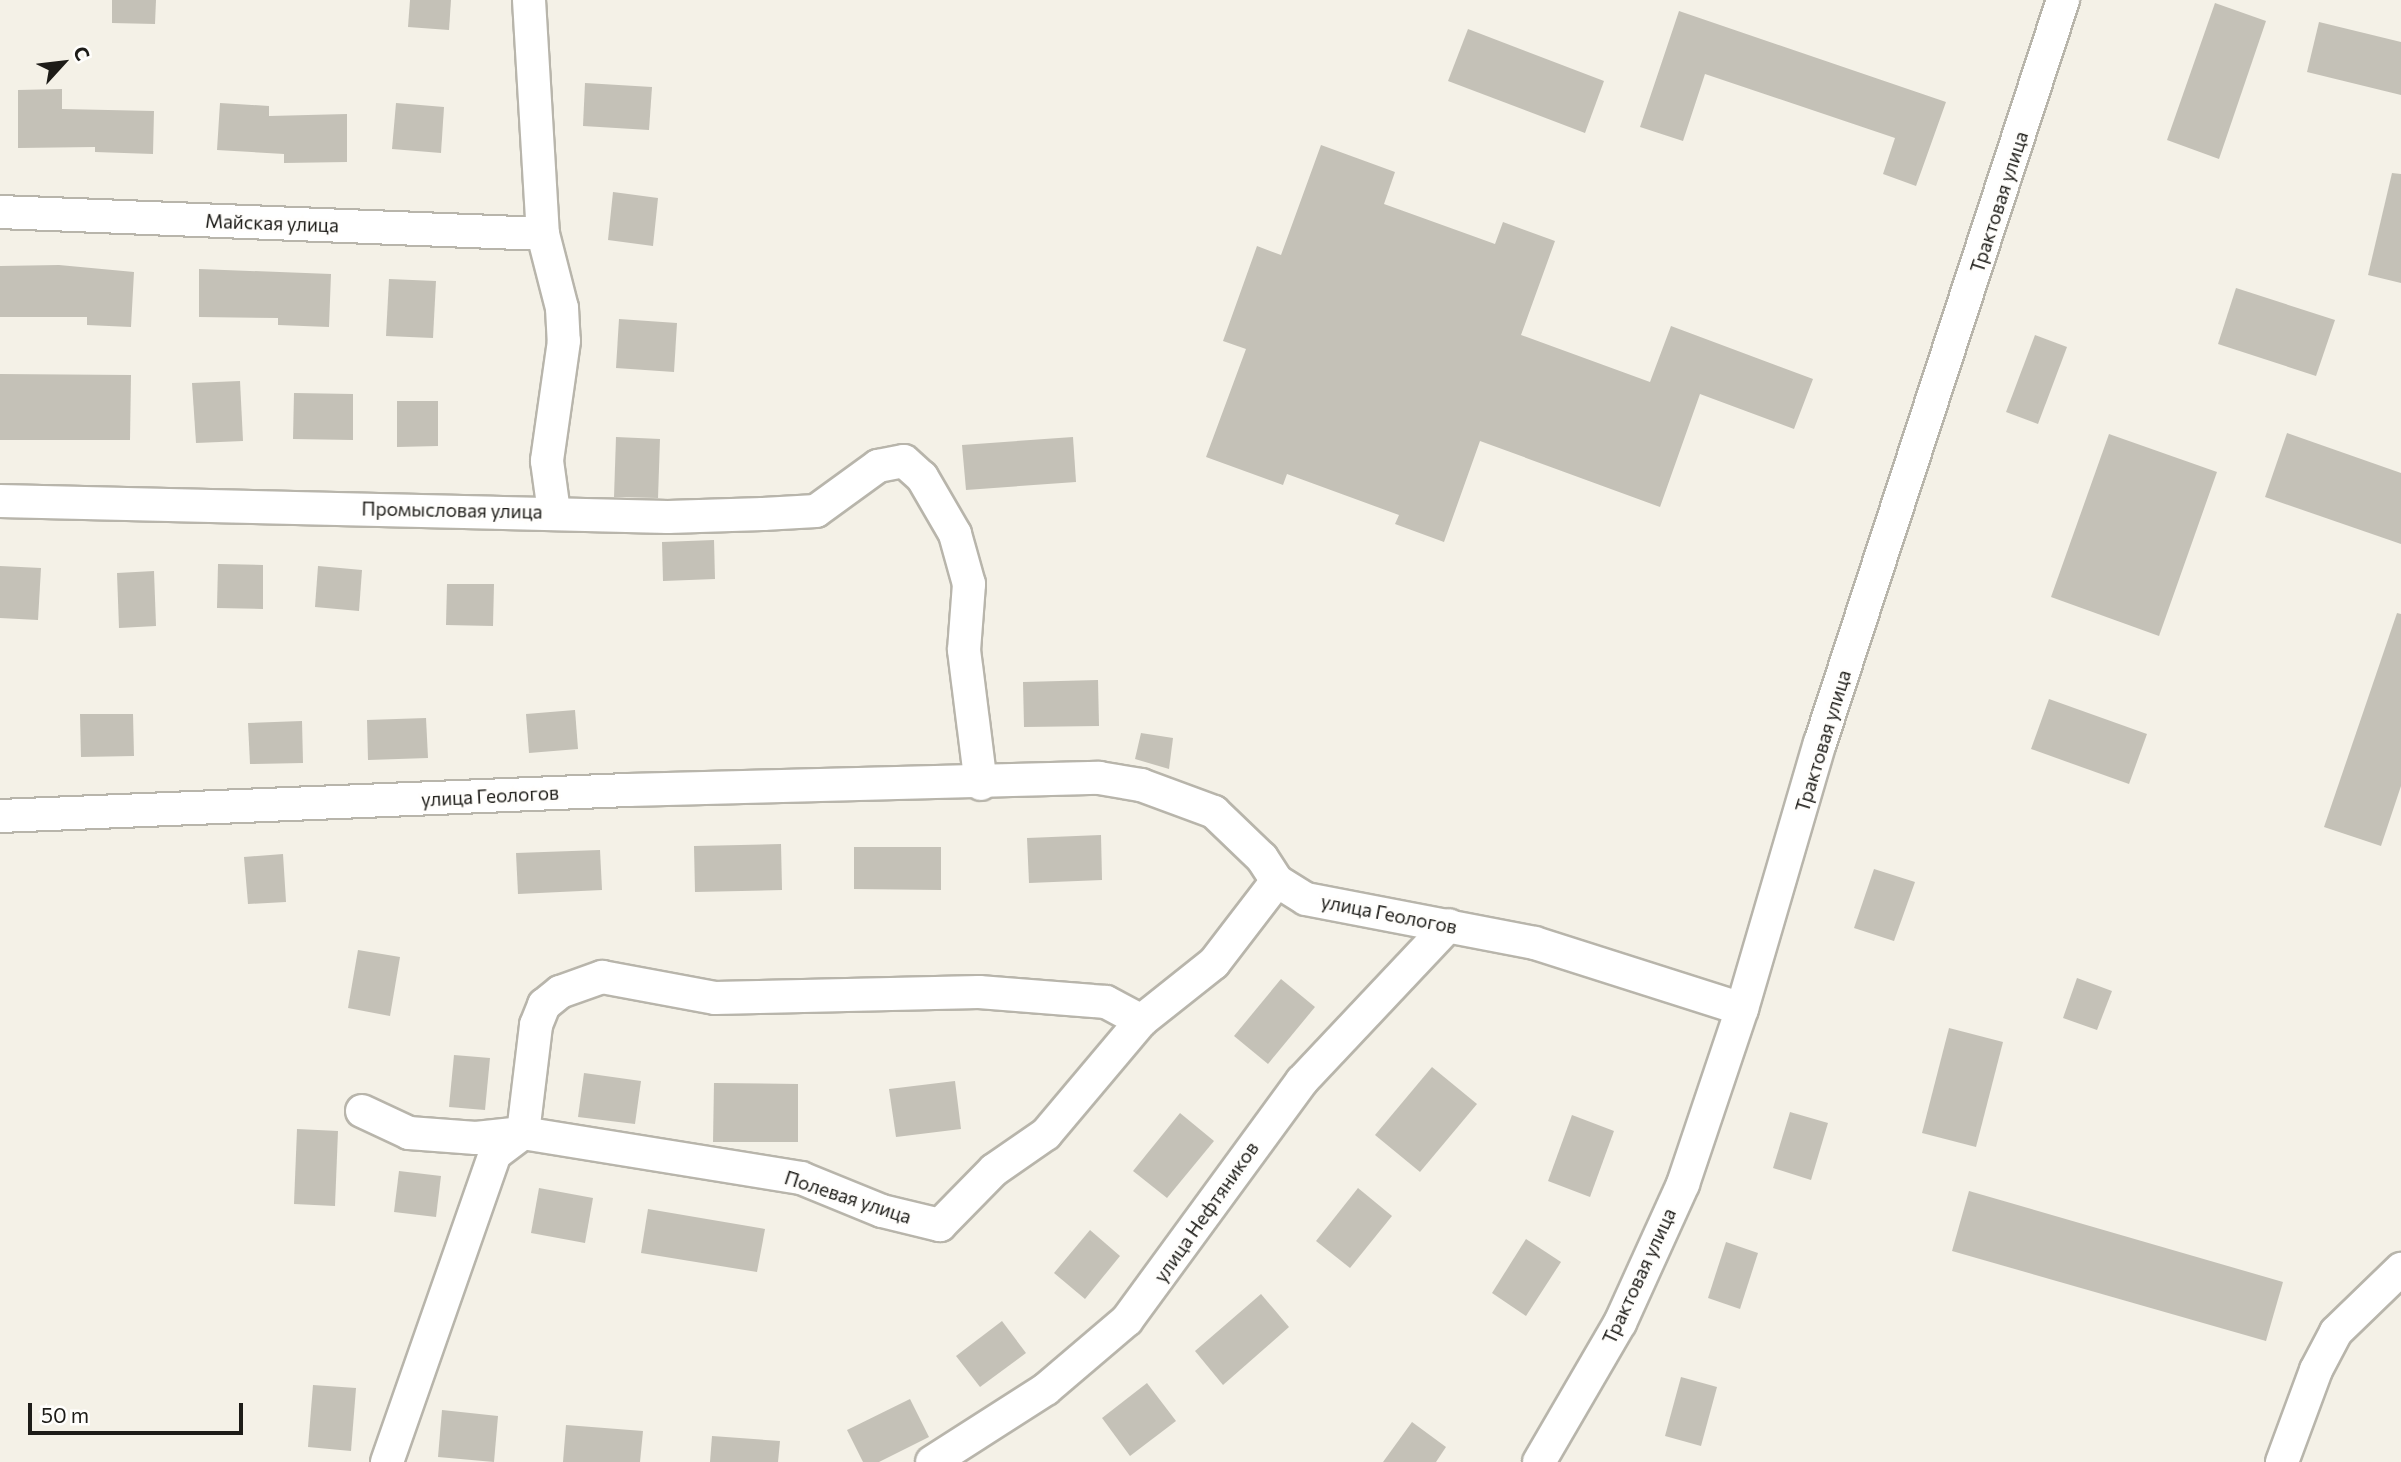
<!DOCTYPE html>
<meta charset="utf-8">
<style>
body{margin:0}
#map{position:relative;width:2401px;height:1462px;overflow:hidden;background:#f4f1e7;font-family:Commissioner,sans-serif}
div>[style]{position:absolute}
.building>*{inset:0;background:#c4c1b7}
.roads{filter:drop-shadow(2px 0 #b8b5ab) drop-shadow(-2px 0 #b8b5ab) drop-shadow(0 2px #b8b5ab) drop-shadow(0 -2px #b8b5ab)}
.minor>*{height:32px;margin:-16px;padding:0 16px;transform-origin:16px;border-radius:16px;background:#fff}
span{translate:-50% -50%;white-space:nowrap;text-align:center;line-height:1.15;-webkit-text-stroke:5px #fffefc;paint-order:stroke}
.street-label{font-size:19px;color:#1d1c18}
.north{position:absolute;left:28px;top:28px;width:70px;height:70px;-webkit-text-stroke:5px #fffefc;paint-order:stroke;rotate:63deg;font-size:19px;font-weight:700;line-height:28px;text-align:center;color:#1d1c18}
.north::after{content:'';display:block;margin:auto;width:24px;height:32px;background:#1d1c18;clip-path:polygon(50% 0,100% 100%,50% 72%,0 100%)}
.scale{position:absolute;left:28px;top:1403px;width:215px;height:32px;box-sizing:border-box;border:4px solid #1d1c18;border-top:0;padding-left:9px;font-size:21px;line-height:24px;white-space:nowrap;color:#1d1c18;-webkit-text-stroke:5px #fffefc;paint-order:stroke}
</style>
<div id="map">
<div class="building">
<div style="clip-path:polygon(112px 0,156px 0,155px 24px,112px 23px)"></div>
<div style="clip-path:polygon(410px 0,451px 0,449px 30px,408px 27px)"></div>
<div style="clip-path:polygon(2215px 3px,2266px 21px,2219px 159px,2167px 140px)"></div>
<div style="clip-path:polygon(1679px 11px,1946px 102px,1916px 186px,1883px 174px,1895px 138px,1705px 74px,1683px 141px,1640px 127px)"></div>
<div style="clip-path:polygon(2319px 22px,2401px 42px,2401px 95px,2307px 72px)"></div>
<div style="clip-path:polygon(1468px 29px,1604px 81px,1585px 133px,1448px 81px)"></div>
<div style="clip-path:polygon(585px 83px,652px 87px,649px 130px,583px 126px)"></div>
<div style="clip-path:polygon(62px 89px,62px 109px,154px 111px,153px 154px,95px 152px,95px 147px,18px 148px,18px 90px)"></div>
<div style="clip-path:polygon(220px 103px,269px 106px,269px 116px,347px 114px,347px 162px,284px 163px,284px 154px,217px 150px)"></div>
<div style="clip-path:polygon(396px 103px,444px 107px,441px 153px,392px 149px)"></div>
<div style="clip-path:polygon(1321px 145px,1395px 172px,1384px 204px,1495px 244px,1503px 222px,1555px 241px,1521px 335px,1650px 382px,1671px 326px,1813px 379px,1794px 429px,1700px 394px,1660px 507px,1480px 441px,1444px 542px,1395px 524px,1399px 515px,1287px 474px,1283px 485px,1206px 457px,1246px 349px,1223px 341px,1257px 246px,1281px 255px)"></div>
<div style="clip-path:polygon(2392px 173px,2401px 174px,2401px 283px,2368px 275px)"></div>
<div style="clip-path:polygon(613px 192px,658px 198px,653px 246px,608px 240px)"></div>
<div style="clip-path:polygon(59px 265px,134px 272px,131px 327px,87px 325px,87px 317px,0 317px,0 266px)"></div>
<div style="clip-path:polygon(199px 269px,331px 274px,329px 327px,278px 325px,278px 318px,199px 317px)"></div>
<div style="clip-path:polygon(389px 279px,436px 281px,433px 338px,386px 336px)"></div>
<div style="clip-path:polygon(2236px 288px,2335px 320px,2316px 376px,2218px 344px)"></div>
<div style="clip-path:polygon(619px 319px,677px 323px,674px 372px,616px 368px)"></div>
<div style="clip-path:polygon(2035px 335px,2067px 347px,2038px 424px,2006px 412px)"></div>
<div style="clip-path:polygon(0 374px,131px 375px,130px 440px,0 440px)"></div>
<div style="clip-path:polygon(240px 381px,243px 441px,196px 443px,192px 383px)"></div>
<div style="clip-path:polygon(294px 393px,353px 394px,353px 440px,293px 439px)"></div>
<div style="clip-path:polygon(397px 401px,438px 401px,438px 446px,397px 447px)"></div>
<div style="clip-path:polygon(2287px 433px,2401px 473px,2401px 544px,2265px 497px)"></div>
<div style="clip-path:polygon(2109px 434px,2217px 472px,2159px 636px,2051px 597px)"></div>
<div style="clip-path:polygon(616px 437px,660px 439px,658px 498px,614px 497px)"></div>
<div style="clip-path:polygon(1073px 437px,1076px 482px,966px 490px,962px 445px)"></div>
<div style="clip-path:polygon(714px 540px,715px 579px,663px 581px,662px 542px)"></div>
<div style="clip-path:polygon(218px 564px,263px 565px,263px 609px,217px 608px)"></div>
<div style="clip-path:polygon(0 566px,41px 568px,38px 620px,0 618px)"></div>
<div style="clip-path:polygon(318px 566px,362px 570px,359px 611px,315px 607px)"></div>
<div style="clip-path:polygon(154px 571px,156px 626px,119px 628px,117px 573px)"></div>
<div style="clip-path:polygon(447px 584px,494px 584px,493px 626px,446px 625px)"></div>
<div style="clip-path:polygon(2397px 613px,2401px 614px,2401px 786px,2381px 846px,2324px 827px)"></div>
<div style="clip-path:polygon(1098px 680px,1099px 726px,1024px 727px,1023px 682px)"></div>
<div style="clip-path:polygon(2049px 699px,2147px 734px,2129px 784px,2031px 749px)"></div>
<div style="clip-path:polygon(575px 710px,578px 749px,529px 753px,526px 714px)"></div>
<div style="clip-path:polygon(80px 714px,133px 714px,134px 756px,81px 757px)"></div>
<div style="clip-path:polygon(426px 718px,428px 758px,368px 760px,367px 720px)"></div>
<div style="clip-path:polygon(302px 721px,303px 763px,250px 764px,248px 723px)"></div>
<div style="clip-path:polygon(1141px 733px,1173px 738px,1169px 769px,1135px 759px)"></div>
<div style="clip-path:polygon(1101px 835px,1102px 880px,1029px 883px,1027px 838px)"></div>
<div style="clip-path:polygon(781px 844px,782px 890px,695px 892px,694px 846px)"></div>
<div style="clip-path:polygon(854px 847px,941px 847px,941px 890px,854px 889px)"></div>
<div style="clip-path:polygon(600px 850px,602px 890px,518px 894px,516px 853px)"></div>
<div style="clip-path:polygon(283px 854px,286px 902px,248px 904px,244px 857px)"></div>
<div style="clip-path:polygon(1874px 869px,1915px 882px,1894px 941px,1854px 928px)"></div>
<div style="clip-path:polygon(358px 950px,400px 957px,390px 1016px,348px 1008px)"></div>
<div style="clip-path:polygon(2077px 978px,2112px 991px,2097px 1030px,2063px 1018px)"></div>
<div style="clip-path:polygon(1281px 979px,1315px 1007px,1268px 1064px,1234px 1036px)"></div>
<div style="clip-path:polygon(1949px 1028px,2003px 1042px,1976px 1147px,1922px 1133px)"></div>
<div style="clip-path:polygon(454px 1055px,490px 1058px,485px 1110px,449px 1107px)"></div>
<div style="clip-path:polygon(1432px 1067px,1477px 1104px,1420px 1172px,1375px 1135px)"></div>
<div style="clip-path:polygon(584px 1073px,641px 1081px,635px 1124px,578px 1117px)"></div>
<div style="clip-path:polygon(955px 1081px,961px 1129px,896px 1137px,889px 1089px)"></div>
<div style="clip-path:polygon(714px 1083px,798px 1084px,798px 1142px,713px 1142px)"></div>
<div style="clip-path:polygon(1790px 1112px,1828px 1123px,1811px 1180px,1773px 1168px)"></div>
<div style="clip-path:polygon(1180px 1113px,1214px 1141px,1167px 1198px,1133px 1171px)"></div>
<div style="clip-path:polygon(1572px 1115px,1614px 1131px,1590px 1197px,1548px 1181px)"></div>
<div style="clip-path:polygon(297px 1129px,338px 1131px,335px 1206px,294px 1204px)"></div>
<div style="clip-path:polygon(399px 1171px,441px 1176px,436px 1217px,394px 1212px)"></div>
<div style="clip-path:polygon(539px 1188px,593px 1198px,585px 1243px,531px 1233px)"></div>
<div style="clip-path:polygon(1358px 1188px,1392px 1216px,1350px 1268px,1316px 1241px)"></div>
<div style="clip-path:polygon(1969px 1191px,2283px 1282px,2266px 1341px,1952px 1251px)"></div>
<div style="clip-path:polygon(648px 1209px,765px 1229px,757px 1272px,641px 1253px)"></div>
<div style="clip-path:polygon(1090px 1230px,1120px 1256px,1085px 1299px,1054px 1273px)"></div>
<div style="clip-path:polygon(1526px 1239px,1561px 1262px,1526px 1316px,1492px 1293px)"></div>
<div style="clip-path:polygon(1726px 1242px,1758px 1253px,1740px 1309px,1708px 1298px)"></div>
<div style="clip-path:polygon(1261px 1294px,1289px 1327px,1223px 1385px,1195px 1351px)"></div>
<div style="clip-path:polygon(1002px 1321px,1026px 1353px,980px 1387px,956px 1356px)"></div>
<div style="clip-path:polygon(1681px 1377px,1717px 1387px,1701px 1446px,1665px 1436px)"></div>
<div style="clip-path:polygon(1147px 1383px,1176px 1421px,1130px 1456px,1102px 1418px)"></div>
<div style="clip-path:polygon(313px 1385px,356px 1388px,351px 1451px,308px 1447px)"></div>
<div style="clip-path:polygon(910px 1399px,929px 1437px,879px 1462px,863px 1462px,847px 1430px)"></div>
<div style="clip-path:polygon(442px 1410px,498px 1416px,494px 1462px,438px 1457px)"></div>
<div style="clip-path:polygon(1412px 1422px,1446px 1447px,1436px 1462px,1383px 1462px)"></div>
<div style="clip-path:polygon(566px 1425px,643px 1431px,640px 1462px,563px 1462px)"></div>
<div style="clip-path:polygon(712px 1436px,780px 1441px,778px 1462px,710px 1462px)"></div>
</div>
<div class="roads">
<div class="minor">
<div style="left:529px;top:0;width:234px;rotate:86.6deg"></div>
<div style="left:543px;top:234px;width:76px;rotate:75.6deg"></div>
<div style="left:562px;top:308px;width:33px;rotate:87deg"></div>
<div style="left:564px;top:341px;width:121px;rotate:98.1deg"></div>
<div style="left:547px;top:461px;width:51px;rotate:82.2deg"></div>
<div style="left:0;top:212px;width:543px;rotate:2.32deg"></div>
<div style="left:0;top:501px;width:668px;rotate:1.37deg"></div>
<div style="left:668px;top:517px;width:95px;rotate:-1.8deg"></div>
<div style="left:763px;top:514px;width:53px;rotate:-3.2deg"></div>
<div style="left:816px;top:511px;width:77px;rotate:-36deg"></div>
<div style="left:878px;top:466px;width:26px;rotate:-11deg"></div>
<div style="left:904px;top:461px;width:24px;rotate:42deg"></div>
<div style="left:922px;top:477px;width:66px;rotate:59.9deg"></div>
<div style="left:955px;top:534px;width:52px;rotate:74.4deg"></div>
<div style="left:969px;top:584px;width:66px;rotate:94.3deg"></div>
<div style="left:964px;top:650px;width:135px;rotate:82.8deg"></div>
<div style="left:0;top:816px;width:629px;rotate:-2.37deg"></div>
<div style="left:628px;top:790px;width:471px;rotate:-1.5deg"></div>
<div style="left:1099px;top:778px;width:43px;rotate:9.5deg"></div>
<div style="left:1141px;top:785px;width:78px;rotate:20.3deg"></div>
<div style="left:1214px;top:812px;width:66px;rotate:43.8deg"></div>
<div style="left:1262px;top:858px;width:27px;rotate:57deg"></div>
<div style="left:1277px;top:881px;width:34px;rotate:32deg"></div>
<div style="left:1306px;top:899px;width:233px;rotate:10.9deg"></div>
<div style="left:1535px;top:943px;width:217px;rotate:17.7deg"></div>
<div style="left:362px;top:1111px;width:52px;rotate:25.1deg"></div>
<div style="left:409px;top:1133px;width:67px;rotate:4.3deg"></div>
<div style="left:476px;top:1138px;width:47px;rotate:-6.1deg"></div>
<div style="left:523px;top:1133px;width:282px;rotate:9.2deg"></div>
<div style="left:801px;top:1178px;width:87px;rotate:22.2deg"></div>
<div style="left:882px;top:1211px;width:60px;rotate:13.6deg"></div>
<div style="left:940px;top:1225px;width:77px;rotate:-45.5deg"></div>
<div style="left:994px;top:1170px;width:63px;rotate:-34.7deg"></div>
<div style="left:1046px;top:1134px;width:148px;rotate:-49.9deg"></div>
<div style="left:1141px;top:1021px;width:93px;rotate:-38.5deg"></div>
<div style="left:1214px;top:963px;width:103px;rotate:-52.5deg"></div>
<div style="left:387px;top:1462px;width:326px;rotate:-70.7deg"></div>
<div style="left:495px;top:1154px;width:35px;rotate:-37deg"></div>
<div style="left:523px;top:1133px;width:109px;rotate:-83.1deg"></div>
<div style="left:536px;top:1025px;width:22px;rotate:-68deg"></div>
<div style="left:544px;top:1005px;width:21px;rotate:-39deg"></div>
<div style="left:560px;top:992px;width:45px;rotate:-19.7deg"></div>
<div style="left:602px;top:977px;width:115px;rotate:10.5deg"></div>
<div style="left:715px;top:998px;width:264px;rotate:-1.3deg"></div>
<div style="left:979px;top:992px;width:127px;rotate:4.5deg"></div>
<div style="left:1106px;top:1002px;width:40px;rotate:28deg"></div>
<div style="left:932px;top:1462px;width:135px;rotate:-32.6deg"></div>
<div style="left:1046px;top:1389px;width:106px;rotate:-40.4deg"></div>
<div style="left:1127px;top:1320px;width:296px;rotate:-53.8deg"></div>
<div style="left:1302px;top:1081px;width:214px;rotate:-46.7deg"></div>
<div style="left:1539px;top:1462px;width:161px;rotate:-59.8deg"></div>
<div style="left:1620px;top:1323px;width:153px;rotate:-65.6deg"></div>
<div style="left:1683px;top:1184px;width:185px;rotate:-71.4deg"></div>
<div style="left:1742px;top:1009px;width:277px;rotate:-73.7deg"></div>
<div style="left:1820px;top:743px;width:782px;rotate:-71.89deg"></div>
<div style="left:2282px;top:1462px;width:98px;rotate:-69.7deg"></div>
<div style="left:2316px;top:1370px;width:43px;rotate:-62.2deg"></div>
<div style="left:2336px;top:1332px;width:91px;rotate:-44.1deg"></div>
</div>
</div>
<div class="street-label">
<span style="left:1999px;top:202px;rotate:-72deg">Трактовая улица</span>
<span style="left:272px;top:223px;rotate:2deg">Майская улица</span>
<span style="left:452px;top:510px;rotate:1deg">Промысловая улица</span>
<span style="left:1823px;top:741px;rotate:-73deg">Трактовая улица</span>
<span style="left:490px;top:796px;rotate:-3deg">улица Геологов</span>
<span style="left:1389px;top:914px;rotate:11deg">улица Геологов</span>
<span style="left:848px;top:1197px;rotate:18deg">Полевая улица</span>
<span style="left:1206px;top:1212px;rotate:-55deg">улица Нефтяников</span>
<span style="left:1639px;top:1276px;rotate:-65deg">Трактовая улица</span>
</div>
<div class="north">С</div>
<div class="scale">50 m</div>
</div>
